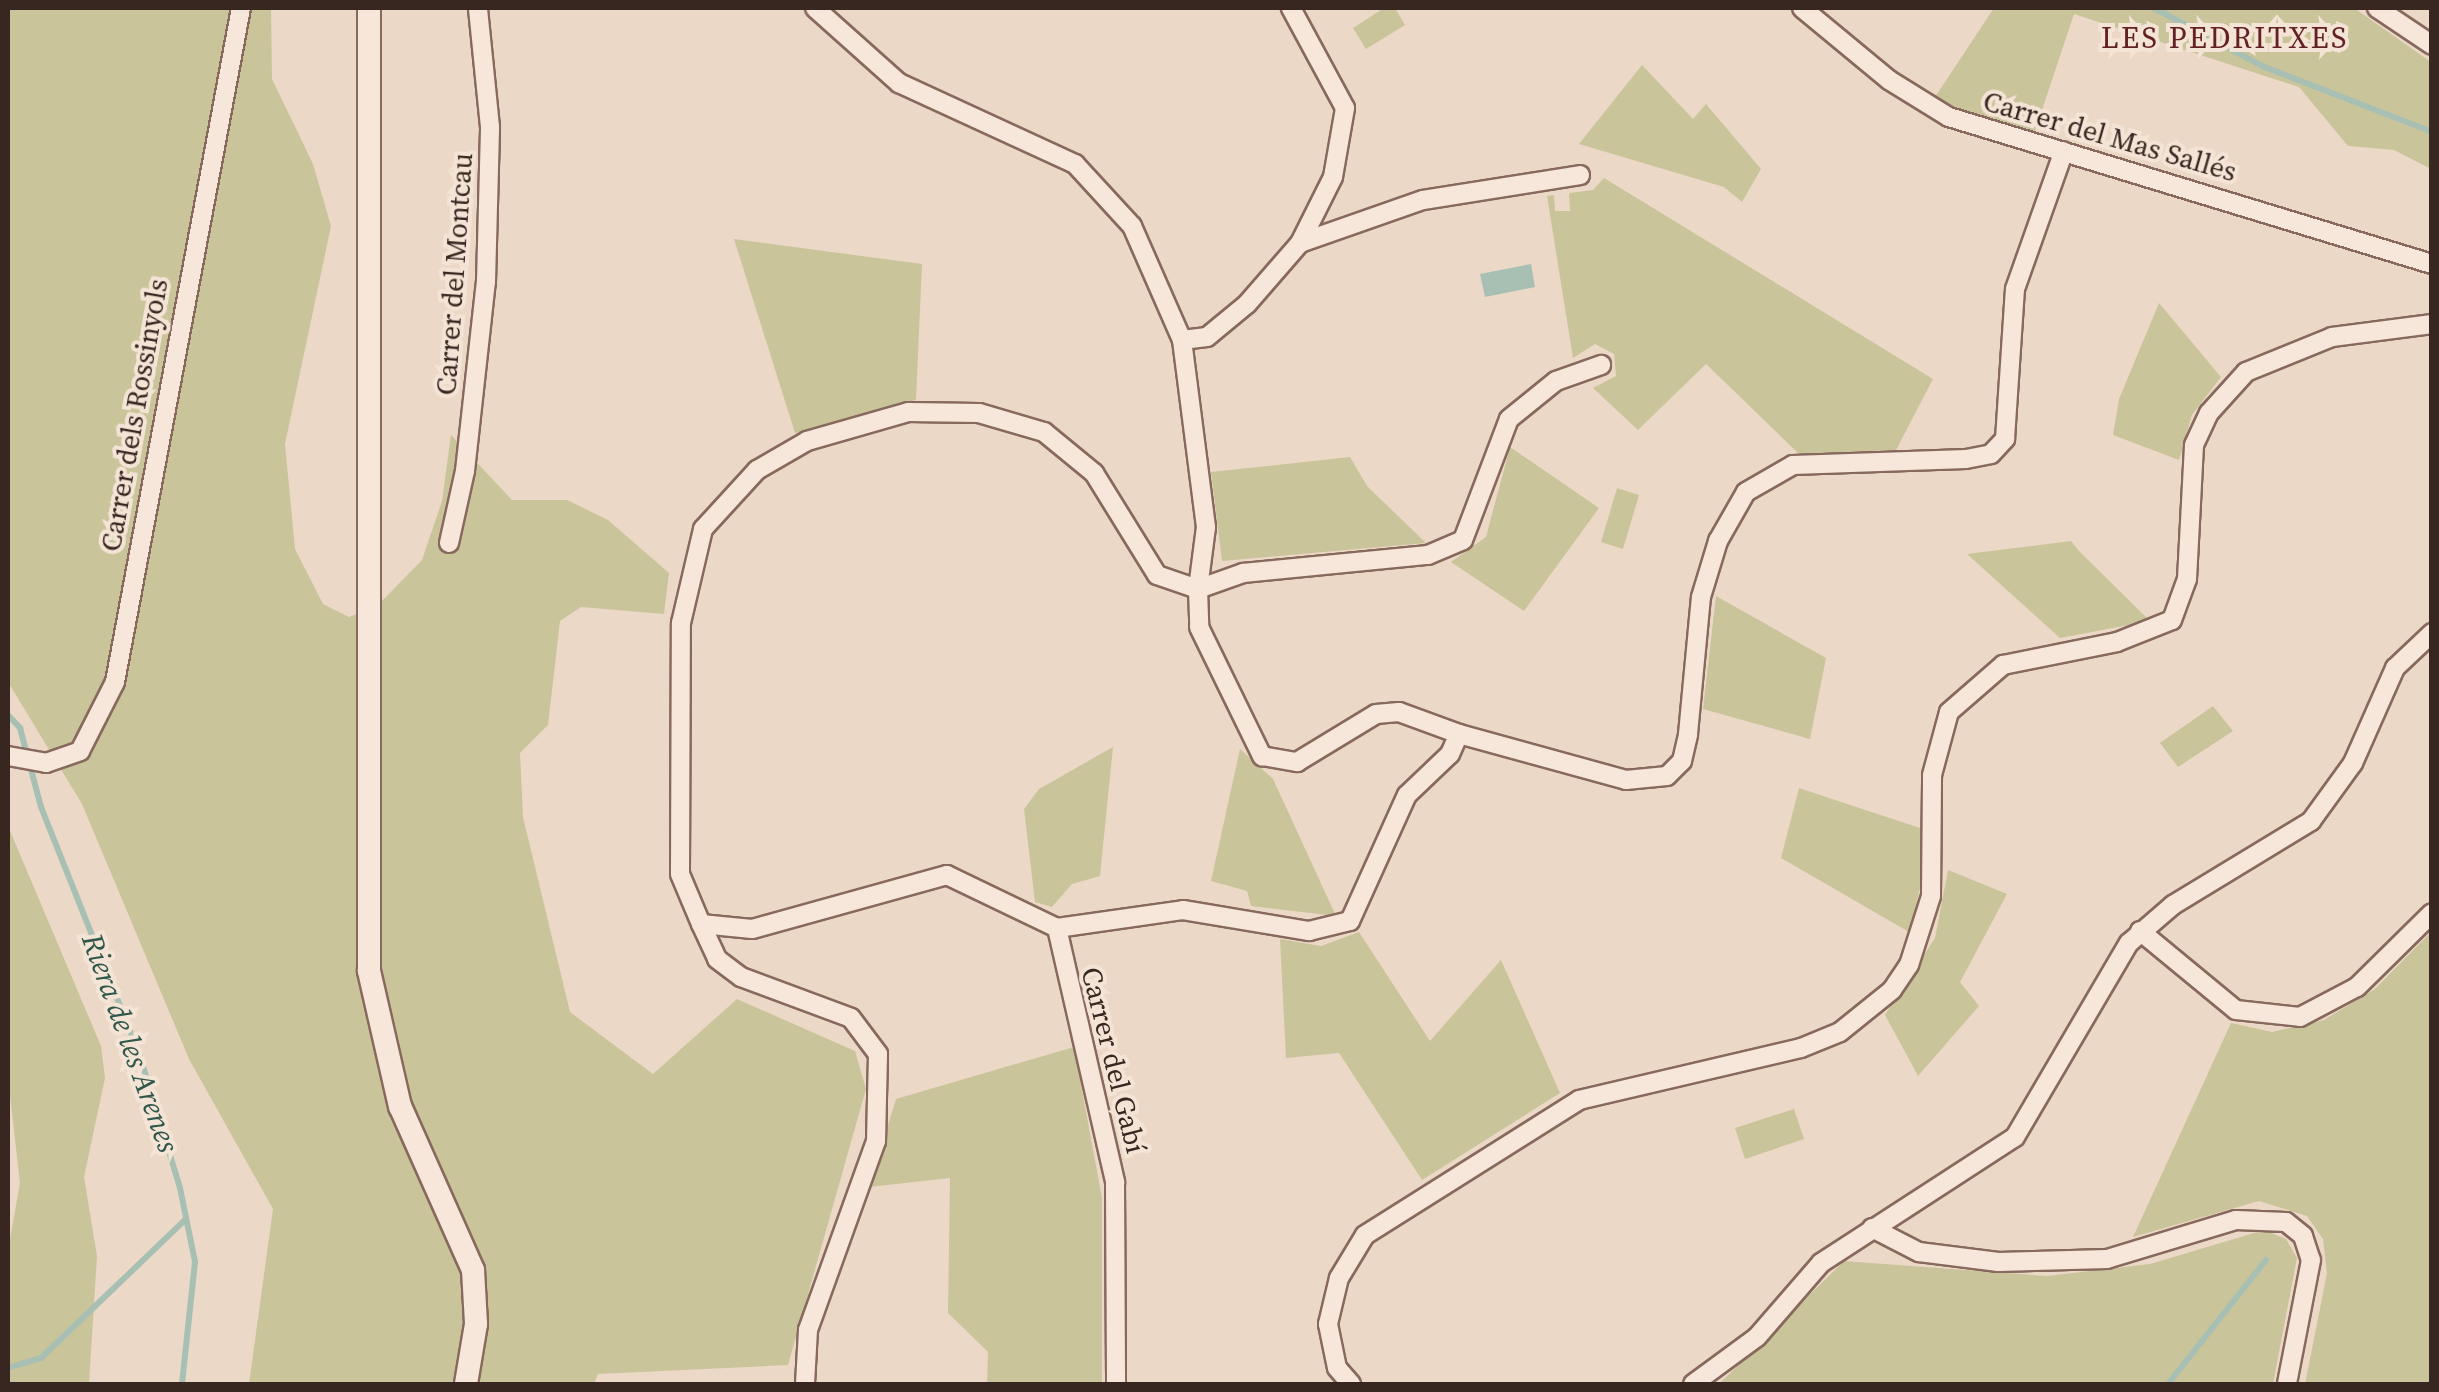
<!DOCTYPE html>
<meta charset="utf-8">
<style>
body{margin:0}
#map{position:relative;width:2439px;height:1392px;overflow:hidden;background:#ecd8c7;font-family:"Source Serif 4",serif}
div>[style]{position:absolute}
.green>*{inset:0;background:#cac49b}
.water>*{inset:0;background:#a8c0b3}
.stream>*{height:6px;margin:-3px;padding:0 3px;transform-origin:3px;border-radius:3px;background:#a8c0b3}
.roads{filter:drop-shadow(2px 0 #87695d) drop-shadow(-2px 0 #87695d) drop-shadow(0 2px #87695d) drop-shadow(0 -2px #87695d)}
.street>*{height:18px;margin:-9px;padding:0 9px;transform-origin:9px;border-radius:9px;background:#f7e7da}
.secondary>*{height:22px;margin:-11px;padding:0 11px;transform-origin:11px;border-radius:11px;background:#f7e7da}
span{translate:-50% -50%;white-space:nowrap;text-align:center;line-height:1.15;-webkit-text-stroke:8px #f4e4d6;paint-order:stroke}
.street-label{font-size:28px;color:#382620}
.neighbourhood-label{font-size:30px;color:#632123;letter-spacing:2.5px}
.water-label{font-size:30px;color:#30574b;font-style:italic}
.frame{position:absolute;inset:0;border:10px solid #382620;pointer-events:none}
</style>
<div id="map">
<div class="green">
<div style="clip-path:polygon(8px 8px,271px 8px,272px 79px,313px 164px,331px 226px,285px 444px,295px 549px,323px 604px,349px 617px,378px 605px,422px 560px,442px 501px,451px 435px,512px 500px,567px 500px,608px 520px,669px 573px,664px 614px,581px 607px,560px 621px,548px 725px,520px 753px,523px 817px,570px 1012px,653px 1074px,737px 999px,855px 1051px,866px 1089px,788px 1365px,598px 1374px,594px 1384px,249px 1384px,273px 1209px,189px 1059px,82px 804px,8px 682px)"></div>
<div style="clip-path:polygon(1384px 8px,1395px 8px,1405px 25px,1366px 49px,1353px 28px)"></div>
<div style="clip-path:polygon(1994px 8px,2354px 8px,2431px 62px,2431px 169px,2394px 150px,2348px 146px,2299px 87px,2074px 14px,2035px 131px,1958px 108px,1935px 97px)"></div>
<div style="clip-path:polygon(1642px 65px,1693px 119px,1706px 104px,1761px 169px,1742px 202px,1724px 187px,1579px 144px)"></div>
<div style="clip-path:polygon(1604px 178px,1933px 379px,1896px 450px,1799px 454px,1706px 364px,1638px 430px,1593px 388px,1616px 376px,1614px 354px,1595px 344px,1573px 358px,1547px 196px,1554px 195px,1555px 211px,1570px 211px,1569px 193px,1593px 190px)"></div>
<div style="clip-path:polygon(734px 239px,922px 264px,916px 400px,795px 433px)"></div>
<div style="clip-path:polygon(2159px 303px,2221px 377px,2192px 415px,2179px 460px,2113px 435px,2119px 399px)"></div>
<div style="clip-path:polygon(1510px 447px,1599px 508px,1524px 611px,1451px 562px,1486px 537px)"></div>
<div style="clip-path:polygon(1350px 457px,1367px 486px,1426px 543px,1222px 561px,1211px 472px)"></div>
<div style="clip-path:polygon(1617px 488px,1639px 495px,1623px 549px,1601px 542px)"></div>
<div style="clip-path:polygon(2071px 541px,2079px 551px,2150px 621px,2060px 638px,1967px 554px)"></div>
<div style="clip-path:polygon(1716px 596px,1826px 658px,1810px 739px,1703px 709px)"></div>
<div style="clip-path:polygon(2213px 706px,2233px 731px,2178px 767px,2160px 743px)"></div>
<div style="clip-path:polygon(1113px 747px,1100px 876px,1072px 884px,1052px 907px,1035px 902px,1024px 809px,1039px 789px)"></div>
<div style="clip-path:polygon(1240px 749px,1273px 779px,1336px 916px,1251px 906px,1247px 891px,1211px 881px)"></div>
<div style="clip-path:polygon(1799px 788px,1920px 828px,1922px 881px,1909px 932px,1781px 858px)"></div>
<div style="clip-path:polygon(8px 826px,101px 1046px,105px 1078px,84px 1177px,97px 1256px,89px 1384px,8px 1384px,8px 1250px,20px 1183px,8px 1078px)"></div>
<div style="clip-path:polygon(1948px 870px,2007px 894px,1960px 982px,1979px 1006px,1918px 1076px,1885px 1015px,1935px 938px)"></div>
<div style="clip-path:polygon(1359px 932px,1430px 1041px,1501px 960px,1560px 1093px,1422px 1180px,1339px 1053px,1286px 1058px,1280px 939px,1321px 946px)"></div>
<div style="clip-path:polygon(2431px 932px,2431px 1384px,2305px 1384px,2327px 1273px,2323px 1239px,2307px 1216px,2259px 1201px,2133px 1237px,2231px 1023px,2272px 1032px,2324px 1020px,2375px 989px)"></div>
<div style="clip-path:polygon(1074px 1047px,1102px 1198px,1102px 1384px,987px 1384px,988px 1352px,948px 1313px,950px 1178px,869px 1187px,896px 1099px)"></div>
<div style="clip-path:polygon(1794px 1109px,1804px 1139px,1745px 1159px,1735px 1128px)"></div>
<div style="clip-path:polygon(2264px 1230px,2286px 1239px,2297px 1258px,2273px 1384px,1719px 1384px,1844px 1261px,2047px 1276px,2150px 1264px)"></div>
</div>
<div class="water">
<div style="clip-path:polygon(1531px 264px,1535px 287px,1485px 297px,1480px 274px)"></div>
</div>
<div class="stream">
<div style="left:2154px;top:8px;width:123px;rotate:28.2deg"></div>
<div style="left:2262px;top:66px;width:182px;rotate:21.2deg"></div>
<div style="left:8px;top:715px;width:18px;rotate:47deg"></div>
<div style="left:20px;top:728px;width:82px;rotate:75.1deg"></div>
<div style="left:41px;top:807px;width:265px;rotate:68.3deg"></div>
<div style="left:139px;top:1053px;width:141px;rotate:73.1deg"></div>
<div style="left:180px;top:1188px;width:76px;rotate:78.5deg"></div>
<div style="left:195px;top:1262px;width:123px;rotate:96.1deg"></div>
<div style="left:8px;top:1368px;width:34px;rotate:-17deg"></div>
<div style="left:41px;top:1358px;width:201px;rotate:-43.8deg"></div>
<div style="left:2168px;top:1384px;width:158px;rotate:-51.7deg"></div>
</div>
<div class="roads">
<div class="street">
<div style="left:815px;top:8px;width:113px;rotate:41.8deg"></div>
<div style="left:899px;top:83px;width:194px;rotate:24.7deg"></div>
<div style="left:1075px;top:164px;width:84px;rotate:47.4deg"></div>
<div style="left:1132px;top:226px;width:124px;rotate:66.3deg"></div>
<div style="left:1182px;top:340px;width:189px;rotate:82.7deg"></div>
<div style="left:1206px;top:527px;width:63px;rotate:97.4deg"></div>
<div style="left:1802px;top:8px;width:113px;rotate:39.6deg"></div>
<div style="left:1889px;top:80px;width:70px;rotate:31.7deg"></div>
<div style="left:1949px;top:117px;width:505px;rotate:16.93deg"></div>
<div style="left:2377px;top:8px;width:66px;rotate:33.9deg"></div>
<div style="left:1300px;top:243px;width:130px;rotate:-19.3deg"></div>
<div style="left:1423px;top:200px;width:159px;rotate:-9deg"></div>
<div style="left:1182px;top:340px;width:25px;rotate:-7deg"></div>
<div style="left:1207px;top:337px;width:52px;rotate:-39.5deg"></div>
<div style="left:1247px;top:304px;width:81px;rotate:-49deg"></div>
<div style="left:1300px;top:243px;width:74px;rotate:-63.4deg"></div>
<div style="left:1333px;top:177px;width:70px;rotate:-80.1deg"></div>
<div style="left:1345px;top:108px;width:114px;rotate:-118.4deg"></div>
<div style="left:449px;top:543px;width:74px;rotate:-77.5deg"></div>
<div style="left:465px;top:471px;width:190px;rotate:-83.7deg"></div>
<div style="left:486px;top:282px;width:155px;rotate:-88.5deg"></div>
<div style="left:490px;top:127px;width:120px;rotate:-95.8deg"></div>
<div style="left:1198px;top:589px;width:48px;rotate:-19.6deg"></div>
<div style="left:1243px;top:573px;width:186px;rotate:-5.6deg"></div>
<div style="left:1428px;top:555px;width:38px;rotate:-23deg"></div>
<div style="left:1463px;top:540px;width:129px;rotate:-69.2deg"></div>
<div style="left:1509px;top:419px;width:60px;rotate:-39deg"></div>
<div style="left:1556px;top:381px;width:48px;rotate:-19.6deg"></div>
<div style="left:8px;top:756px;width:39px;rotate:10deg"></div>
<div style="left:46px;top:763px;width:36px;rotate:-19deg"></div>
<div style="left:80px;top:751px;width:77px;rotate:-63.1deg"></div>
<div style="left:115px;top:682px;width:686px;rotate:-79.41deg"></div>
<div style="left:701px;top:924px;width:38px;rotate:65deg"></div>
<div style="left:717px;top:959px;width:30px;rotate:37deg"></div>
<div style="left:741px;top:977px;width:117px;rotate:20.4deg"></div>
<div style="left:851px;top:1018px;width:45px;rotate:53.1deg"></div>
<div style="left:878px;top:1054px;width:87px;rotate:91.3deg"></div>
<div style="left:876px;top:1141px;width:201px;rotate:109.8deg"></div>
<div style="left:808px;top:1330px;width:54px;rotate:93.2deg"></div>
<div style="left:1057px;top:928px;width:122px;rotate:-154.3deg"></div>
<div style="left:947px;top:875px;width:202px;rotate:164.5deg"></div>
<div style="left:752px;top:929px;width:51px;rotate:-174.4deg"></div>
<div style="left:701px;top:924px;width:54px;rotate:-112.8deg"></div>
<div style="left:680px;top:874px;width:251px;rotate:-89.8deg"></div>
<div style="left:681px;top:623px;width:97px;rotate:-76.8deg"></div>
<div style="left:703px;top:529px;width:80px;rotate:-47.5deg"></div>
<div style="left:757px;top:470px;width:58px;rotate:-30.1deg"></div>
<div style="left:807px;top:441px;width:105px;rotate:-16deg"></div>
<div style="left:908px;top:412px;width:71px;rotate:0.8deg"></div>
<div style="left:979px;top:413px;width:68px;rotate:16.3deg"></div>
<div style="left:1044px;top:432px;width:65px;rotate:39.4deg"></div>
<div style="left:1094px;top:473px;width:120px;rotate:58.3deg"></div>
<div style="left:1157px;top:575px;width:43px;rotate:18.9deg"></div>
<div style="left:1198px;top:589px;width:38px;rotate:88deg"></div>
<div style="left:1199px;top:627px;width:144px;rotate:64deg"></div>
<div style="left:1262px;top:756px;width:36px;rotate:10deg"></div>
<div style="left:1297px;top:762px;width:92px;rotate:-31.3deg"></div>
<div style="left:1376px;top:714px;width:23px;rotate:-5deg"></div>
<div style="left:1399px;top:712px;width:64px;rotate:20.1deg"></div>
<div style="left:1057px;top:928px;width:127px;rotate:-8.1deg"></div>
<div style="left:1183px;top:910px;width:128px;rotate:9.5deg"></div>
<div style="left:1309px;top:931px;width:42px;rotate:-13.7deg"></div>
<div style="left:1350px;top:921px;width:138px;rotate:-65.7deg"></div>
<div style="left:1407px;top:795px;width:59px;rotate:-43.6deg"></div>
<div style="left:1450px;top:754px;width:22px;rotate:-66deg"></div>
<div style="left:1459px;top:734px;width:173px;rotate:15.4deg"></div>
<div style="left:1626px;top:780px;width:41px;rotate:-5.6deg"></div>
<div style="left:1667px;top:776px;width:21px;rotate:-45deg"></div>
<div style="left:1682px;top:761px;width:28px;rotate:-77deg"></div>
<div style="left:1688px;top:734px;width:138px;rotate:-84.6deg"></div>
<div style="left:1701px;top:597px;width:59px;rotate:-73.1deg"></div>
<div style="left:1718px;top:541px;width:56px;rotate:-60.3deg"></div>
<div style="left:1746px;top:492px;width:54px;rotate:-29.9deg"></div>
<div style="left:1793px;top:465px;width:173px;rotate:-2deg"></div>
<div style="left:1966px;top:459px;width:25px;rotate:-11deg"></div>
<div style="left:1991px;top:454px;width:21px;rotate:-47deg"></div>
<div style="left:2005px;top:439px;width:150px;rotate:-86.2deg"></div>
<div style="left:2015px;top:289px;width:146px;rotate:-70.5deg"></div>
<div style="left:1057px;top:928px;width:261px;rotate:77.1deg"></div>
<div style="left:1115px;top:1182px;width:202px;rotate:89.7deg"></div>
<div style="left:2140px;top:931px;width:124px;rotate:39.5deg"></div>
<div style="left:2236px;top:1010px;width:64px;rotate:6.2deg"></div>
<div style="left:2300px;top:1017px;width:64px;rotate:-27.8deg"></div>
<div style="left:2357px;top:987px;width:105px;rotate:-44.6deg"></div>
<div style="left:1872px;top:1228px;width:53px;rotate:27.1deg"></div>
<div style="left:1919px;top:1252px;width:80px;rotate:7.2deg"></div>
<div style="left:1998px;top:1262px;width:109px;rotate:-1.6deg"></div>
<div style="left:2107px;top:1259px;width:135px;rotate:-16.8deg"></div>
<div style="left:2236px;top:1220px;width:50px;rotate:2.3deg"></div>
<div style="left:2286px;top:1222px;width:22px;rotate:39deg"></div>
<div style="left:2303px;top:1236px;width:25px;rotate:72deg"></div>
<div style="left:2311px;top:1260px;width:126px;rotate:101deg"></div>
<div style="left:1351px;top:1384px;width:21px;rotate:-131deg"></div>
<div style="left:1337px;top:1368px;width:45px;rotate:-101.6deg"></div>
<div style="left:1328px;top:1324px;width:47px;rotate:-76.6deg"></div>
<div style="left:1339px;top:1278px;width:50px;rotate:-58.8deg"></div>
<div style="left:1365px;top:1235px;width:253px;rotate:-32.2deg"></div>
<div style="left:1579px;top:1100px;width:228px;rotate:-13.2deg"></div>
<div style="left:1801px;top:1048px;width:42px;rotate:-22.3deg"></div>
<div style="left:1840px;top:1032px;width:67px;rotate:-38.9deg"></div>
<div style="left:1892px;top:990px;width:30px;rotate:-56deg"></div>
<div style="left:1909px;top:965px;width:72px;rotate:-72.3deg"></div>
<div style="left:1931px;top:896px;width:121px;rotate:-89.5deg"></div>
<div style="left:1932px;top:775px;width:65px;rotate:-74.9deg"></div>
<div style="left:1949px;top:712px;width:72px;rotate:-41deg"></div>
<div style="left:2003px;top:665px;width:116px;rotate:-11.4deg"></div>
<div style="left:2117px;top:642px;width:59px;rotate:-21.8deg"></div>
<div style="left:2172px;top:620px;width:44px;rotate:-69.9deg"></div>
<div style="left:2187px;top:579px;width:134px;rotate:-87deg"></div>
<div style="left:2194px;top:445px;width:35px;rotate:-65deg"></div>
<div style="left:2209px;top:413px;width:55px;rotate:-47.9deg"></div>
<div style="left:2246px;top:372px;width:93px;rotate:-22.1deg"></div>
<div style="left:2332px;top:337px;width:101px;rotate:-7.4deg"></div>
<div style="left:1693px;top:1384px;width:79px;rotate:-36.3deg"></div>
<div style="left:1757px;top:1337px;width:98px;rotate:-49.1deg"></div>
<div style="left:1821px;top:1263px;width:231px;rotate:-33deg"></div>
<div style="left:2015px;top:1137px;width:225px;rotate:-59.6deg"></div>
<div style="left:2129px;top:943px;width:58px;rotate:-40.8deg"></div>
<div style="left:2173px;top:905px;width:162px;rotate:-31.3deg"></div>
<div style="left:2311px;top:821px;width:72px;rotate:-54.1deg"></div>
<div style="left:2353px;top:763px;width:104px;rotate:-66.1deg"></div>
<div style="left:2395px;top:668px;width:51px;rotate:-43.4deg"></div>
</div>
<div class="secondary">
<div style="left:369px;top:8px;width:963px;rotate:90deg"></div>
<div style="left:369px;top:971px;width:139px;rotate:77.1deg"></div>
<div style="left:400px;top:1106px;width:180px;rotate:66deg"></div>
<div style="left:473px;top:1270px;width:54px;rotate:86.8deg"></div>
<div style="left:476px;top:1324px;width:61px;rotate:99.5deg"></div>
</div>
</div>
<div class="street-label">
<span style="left:2110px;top:136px;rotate:16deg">Carrer del Mas Sallés</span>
<span style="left:454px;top:274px;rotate:-86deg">Carrer del Montcau</span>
<span style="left:134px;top:415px;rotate:-80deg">Carrer dels Rossinyols</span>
<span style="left:1114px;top:1060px;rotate:76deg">Carrer del Gabí</span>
</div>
<div class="neighbourhood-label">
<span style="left:2225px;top:38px">LES PEDRITXES</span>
</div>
<div class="water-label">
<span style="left:130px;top:1043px;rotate:70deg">Riera de les Arenes</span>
</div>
<div class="frame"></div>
</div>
